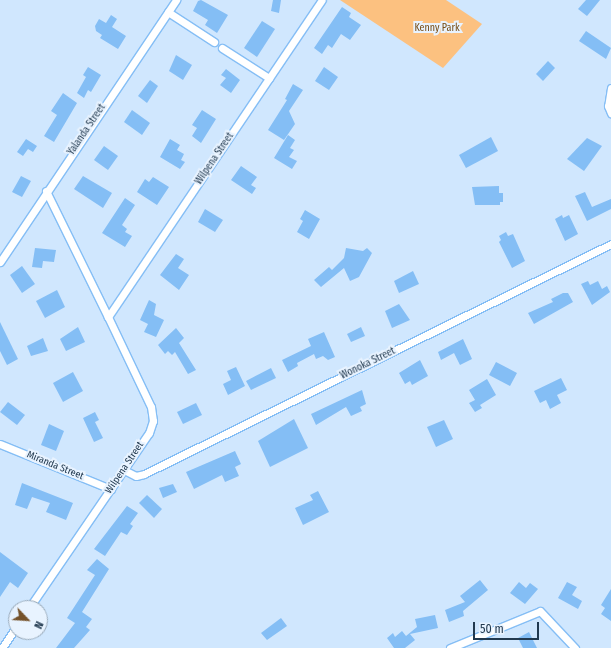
<!DOCTYPE html>
<style>
body{margin:0}
#map{position:relative;width:611px;height:648px;overflow:hidden;background:#d0e7fe;font-family:"Fira Sans Condensed",sans-serif}
div>[style]{position:absolute}
.green>*{inset:0;background:#fcc180}
.building>*{inset:0;background:#84bef5}
.roads{filter:drop-shadow(1px 0 #85bef5) drop-shadow(-1px 0 #85bef5) drop-shadow(0 1px #85bef5) drop-shadow(0 -1px #85bef5)}
.street>*{height:7px;margin:-3.5px;padding:0 3.5px;transform-origin:3.5px;border-radius:3.5px;background:#fff}
span{translate:-50% -50%;white-space:nowrap;text-align:center;line-height:1.15;-webkit-text-stroke:4px #e8f3ff;paint-order:stroke}
.park-label{font-size:10px;color:#754b13}
.street-label{font-size:10px;color:#21394f}
.north{position:absolute;left:8px;top:600px;width:40px;height:40px;box-sizing:border-box;background:#e8f3ff;border:1px solid #98a9b9;border-radius:50%;rotate:115deg;font-size:11px;font-weight:700;line-height:16px;text-align:center;color:#21394f}
.north::after{content:'';display:block;margin:auto;width:14px;height:18px;background:#75522b;clip-path:polygon(50% 0,100% 100%,50% 72%,0 100%)}
.scale{position:absolute;left:473px;top:622px;width:66px;height:18px;box-sizing:border-box;border:2px solid #21394f;border-top:0;padding-left:5px;font-size:12px;line-height:14px;white-space:nowrap;color:#21394f;-webkit-text-stroke:3px #e8f3ff;paint-order:stroke}
</style>
<div id="map">
<div class="green">
<div style="clip-path:polygon(340px 0,446px 0,482px 24px,443px 68px)"></div>
</div>
<div class="building">
<div style="clip-path:polygon(201px 0,228px 15px,217px 33px,205px 25px,208px 20px,193px 11px,198px 1px)"></div>
<div style="clip-path:polygon(273px 0,281px 0,279px 13px,271px 11px)"></div>
<div style="clip-path:polygon(586px 0,600px 0,587px 16px,578px 9px)"></div>
<div style="clip-path:polygon(342px 7px,351px 13px,349px 17px,361px 25px,350px 40px,341px 34px,332px 48px,328px 45px,322px 54px,314px 48px)"></div>
<div style="clip-path:polygon(111px 15px,117px 19px,112px 27px,126px 36px,118px 49px,100px 38px,102px 35px,96px 31px,95px 26px,99px 19px,106px 23px)"></div>
<div style="clip-path:polygon(262px 21px,275px 29px,257px 57px,244px 48px)"></div>
<div style="clip-path:polygon(586px 31px,611px 48px,606px 59px,579px 41px)"></div>
<div style="clip-path:polygon(176px 55px,192px 65px,183px 80px,169px 71px)"></div>
<div style="clip-path:polygon(548px 61px,555px 68px,543px 81px,536px 74px)"></div>
<div style="clip-path:polygon(88px 67px,101px 75px,91px 92px,88px 90px,84px 98px,77px 93px,86px 77px,83px 75px)"></div>
<div style="clip-path:polygon(324px 67px,338px 77px,329px 90px,315px 81px)"></div>
<div style="clip-path:polygon(226px 69px,240px 80px,231px 93px,220px 85px,226px 78px,221px 75px)"></div>
<div style="clip-path:polygon(150px 80px,158px 86px,147px 103px,138px 96px)"></div>
<div style="clip-path:polygon(293px 84px,303px 90px,289px 111px,295px 124px,284px 140px,268px 130px,287px 100px,285px 99px)"></div>
<div style="clip-path:polygon(63px 93px,77px 103px,54px 142px,44px 136px,57px 115px,51px 111px)"></div>
<div style="clip-path:polygon(132px 110px,150px 123px,142px 135px,124px 122px)"></div>
<div style="clip-path:polygon(202px 110px,216px 119px,201px 143px,192px 136px,197px 128px,192px 125px)"></div>
<div style="clip-path:polygon(288px 135px,295px 140px,290px 148px,294px 150px,289px 157px,297px 161px,292px 169px,274px 158px)"></div>
<div style="clip-path:polygon(491px 137px,498px 151px,466px 168px,459px 155px)"></div>
<div style="clip-path:polygon(587px 138px,602px 146px,584px 171px,567px 159px)"></div>
<div style="clip-path:polygon(26px 139px,37px 146px,33px 152px,28px 149px,23px 156px,17px 152px)"></div>
<div style="clip-path:polygon(170px 139px,180px 145px,177px 150px,184px 154px,181px 160px,185px 162px,180px 169px,160px 157px)"></div>
<div style="clip-path:polygon(104px 146px,118px 156px,108px 170px,94px 160px)"></div>
<div style="clip-path:polygon(241px 166px,257px 177px,251px 185px,256px 188px,252px 194px,231px 180px)"></div>
<div style="clip-path:polygon(21px 176px,31px 181px,22px 197px,12px 192px)"></div>
<div style="clip-path:polygon(83px 176px,112px 193px,103px 208px,74px 189px)"></div>
<div style="clip-path:polygon(153px 177px,169px 187px,157px 205px,137px 192px,145px 179px,149px 182px)"></div>
<div style="clip-path:polygon(499px 186px,499px 193px,503px 193px,503px 202px,500px 202px,500px 205px,475px 205px,472px 187px)"></div>
<div style="clip-path:polygon(585px 192px,592px 207px,611px 199px,611px 209px,587px 221px,575px 196px)"></div>
<div style="clip-path:polygon(125px 198px,135px 205px,122px 225px,127px 229px,125px 232px,132px 236px,125px 247px,102px 233px)"></div>
<div style="clip-path:polygon(205px 209px,223px 220px,215px 232px,198px 222px)"></div>
<div style="clip-path:polygon(305px 210px,320px 219px,309px 239px,297px 232px,303px 221px,300px 219px)"></div>
<div style="clip-path:polygon(562px 215px,563px 218px,569px 215px,578px 234px,565px 241px,555px 219px)"></div>
<div style="clip-path:polygon(506px 232px,508px 236px,513px 234px,525px 261px,512px 268px,499px 242px,501px 240px,499px 236px)"></div>
<div style="clip-path:polygon(35px 248px,56px 250px,54px 262px,43px 261px,42px 268px,32px 267px)"></div>
<div style="clip-path:polygon(346px 248px,363px 251px,367px 248px,372px 253px,359px 277px,350px 281px,344px 268px,321px 287px,314px 280px,329px 267px,332px 270px,344px 258px)"></div>
<div style="clip-path:polygon(176px 254px,184px 259px,178px 268px,189px 275px,179px 290px,160px 275px)"></div>
<div style="clip-path:polygon(22px 266px,35px 284px,22px 293px,10px 275px)"></div>
<div style="clip-path:polygon(413px 271px,419px 284px,399px 293px,394px 281px)"></div>
<div style="clip-path:polygon(588px 281px,590px 285px,598px 281px,602px 289px,607px 286px,610px 292px,592px 305px,581px 284px)"></div>
<div style="clip-path:polygon(57px 290px,65px 307px,45px 318px,36px 301px)"></div>
<div style="clip-path:polygon(563px 293px,568px 293px,573px 302px,534px 324px,528px 313px,553px 302px,551px 299px)"></div>
<div style="clip-path:polygon(149px 300px,156px 304px,154px 315px,164px 320px,156px 337px,144px 332px,148px 324px,140px 320px)"></div>
<div style="clip-path:polygon(399px 304px,410px 320px,392px 328px,385px 311px)"></div>
<div style="clip-path:polygon(0 322px,18px 359px,7px 365px,0 351px)"></div>
<div style="clip-path:polygon(78px 327px,85px 342px,66px 351px,60px 339px)"></div>
<div style="clip-path:polygon(361px 327px,365px 336px,351px 342px,347px 334px)"></div>
<div style="clip-path:polygon(176px 328px,184px 338px,179px 343px,196px 370px,188px 374px,175px 352px,172px 355px,168px 351px,165px 354px,158px 345px)"></div>
<div style="clip-path:polygon(324px 332px,335px 357px,328px 360px,323px 356px,316px 359px,314px 354px,297px 363px,298px 366px,288px 372px,282px 360px,311px 346px,308px 339px)"></div>
<div style="clip-path:polygon(43px 338px,48px 351px,31px 356px,27px 346px)"></div>
<div style="clip-path:polygon(463px 339px,472px 359px,460px 365px,454px 353px,441px 360px,438px 352px)"></div>
<div style="clip-path:polygon(420px 360px,428px 376px,412px 385px,410px 381px,405px 384px,399px 373px)"></div>
<div style="clip-path:polygon(496px 362px,517px 373px,510px 386px,489px 375px)"></div>
<div style="clip-path:polygon(236px 367px,245px 386px,228px 395px,223px 384px,231px 380px,227px 371px)"></div>
<div style="clip-path:polygon(271px 368px,276px 378px,251px 390px,246px 381px)"></div>
<div style="clip-path:polygon(73px 372px,83px 391px,63px 402px,53px 383px)"></div>
<div style="clip-path:polygon(561px 378px,567px 390px,557px 395px,561px 403px,550px 409px,546px 400px,540px 403px,534px 391px)"></div>
<div style="clip-path:polygon(487px 379px,496px 395px,480px 405px,482px 408px,475px 412px,469px 403px,475px 400px,469px 390px)"></div>
<div style="clip-path:polygon(362px 390px,366px 404px,360px 407px,362px 411px,351px 416px,346px 407px,316px 425px,311px 414px)"></div>
<div style="clip-path:polygon(8px 402px,25px 415px,17px 425px,0 412px)"></div>
<div style="clip-path:polygon(196px 403px,202px 415px,183px 424px,177px 412px)"></div>
<div style="clip-path:polygon(95px 412px,99px 420px,95px 422px,103px 438px,94px 442px,83px 418px)"></div>
<div style="clip-path:polygon(294px 419px,308px 448px,270px 467px,258px 441px)"></div>
<div style="clip-path:polygon(444px 420px,453px 439px,436px 447px,427px 427px)"></div>
<div style="clip-path:polygon(49px 424px,64px 431px,56px 451px,41px 445px)"></div>
<div style="clip-path:polygon(235px 451px,241px 464px,235px 467px,239px 476px,225px 482px,222px 475px,194px 489px,186px 472px)"></div>
<div style="clip-path:polygon(22px 483px,73px 503px,66px 520px,46px 512px,50px 503px,32px 497px,27px 509px,15px 505px)"></div>
<div style="clip-path:polygon(173px 484px,177px 492px,163px 498px,159px 488px)"></div>
<div style="clip-path:polygon(318px 491px,329px 512px,303px 525px,295px 508px,313px 500px,310px 495px)"></div>
<div style="clip-path:polygon(147px 495px,162px 509px,154px 518px,139px 503px)"></div>
<div style="clip-path:polygon(127px 506px,138px 513px,130px 524px,133px 526px,127px 535px,121px 532px,105px 556px,94px 549px)"></div>
<div style="clip-path:polygon(0 552px,28px 573px,18px 588px,10px 582px,0 597px)"></div>
<div style="clip-path:polygon(97px 559px,109px 569px,82px 612px,92px 619px,86px 627px,90px 630px,74px 648px,56px 648px,75px 623px,67px 618px,95px 575px,87px 570px)"></div>
<div style="clip-path:polygon(480px 580px,488px 590px,463px 611px,464px 616px,449px 622px,445px 610px,465px 602px,460px 596px)"></div>
<div style="clip-path:polygon(519px 582px,526px 588px,530px 583px,538px 589px,525px 604px,510px 593px)"></div>
<div style="clip-path:polygon(567px 582px,577px 587px,572px 595px,582px 601px,578px 609px,558px 598px)"></div>
<div style="clip-path:polygon(611px 589px,611px 621px,601px 614px,605px 608px,601px 605px)"></div>
<div style="clip-path:polygon(435px 615px,438px 628px,410px 634px,415px 640px,405px 648px,394px 648px,387px 638px,393px 633px,395px 637px,402px 631px,406px 636px,417px 627px,415px 619px)"></div>
<div style="clip-path:polygon(281px 618px,287px 626px,267px 640px,261px 633px)"></div>
<div style="clip-path:polygon(529px 632px,537px 648px,523px 648px,518px 638px)"></div>
</div>
<div class="roads">
<div class="street">
<div style="left:168px;top:12px;width:55px;rotate:33.1deg"></div>
<div style="left:222px;top:48px;width:56px;rotate:32.6deg"></div>
<div style="left:611px;top:88px;width:18px;rotate:99deg"></div>
<div style="left:608px;top:106px;width:8px;rotate:67deg"></div>
<div style="left:46px;top:191px;width:140px;rotate:63.8deg"></div>
<div style="left:0;top:262px;width:316px;rotate:-56.1deg"></div>
<div style="left:0;top:444px;width:120px;rotate:22.1deg"></div>
<div style="left:124px;top:470px;width:13px;rotate:27deg"></div>
<div style="left:136px;top:476px;width:8px;rotate:-14deg"></div>
<div style="left:144px;top:474px;width:521px;rotate:-26.22deg"></div>
<div style="left:29px;top:608px;width:212px;rotate:-55.6deg"></div>
<div style="left:149px;top:433px;width:13px;rotate:-72deg"></div>
<div style="left:153px;top:421px;width:14px;rotate:-98deg"></div>
<div style="left:151px;top:407px;width:100px;rotate:-115.5deg"></div>
<div style="left:108px;top:317px;width:382px;rotate:-56deg"></div>
<div style="left:2px;top:648px;width:25px;rotate:-56deg"></div>
<div style="left:450px;top:648px;width:97px;rotate:-22.3deg"></div>
<div style="left:540px;top:611px;width:51px;rotate:46.6deg"></div>
</div>
</div>
<div class="park-label">
<span style="left:437px;top:29px">Kenny Park</span>
</div>
<div class="street-label">
<span style="left:87px;top:130px;rotate:-56deg">Yalanda Street</span>
<span style="left:215px;top:159px;rotate:-56deg">Wilpena Street</span>
<span style="left:368px;top:364px;rotate:-26deg">Wonoka Street</span>
<span style="left:55px;top:466px;rotate:22deg">Miranda Street</span>
<span style="left:125px;top:468px;rotate:-56deg">Wilpena Street</span>
</div>
<div class="north">N</div>
<div class="scale">50 m</div>
</div>
